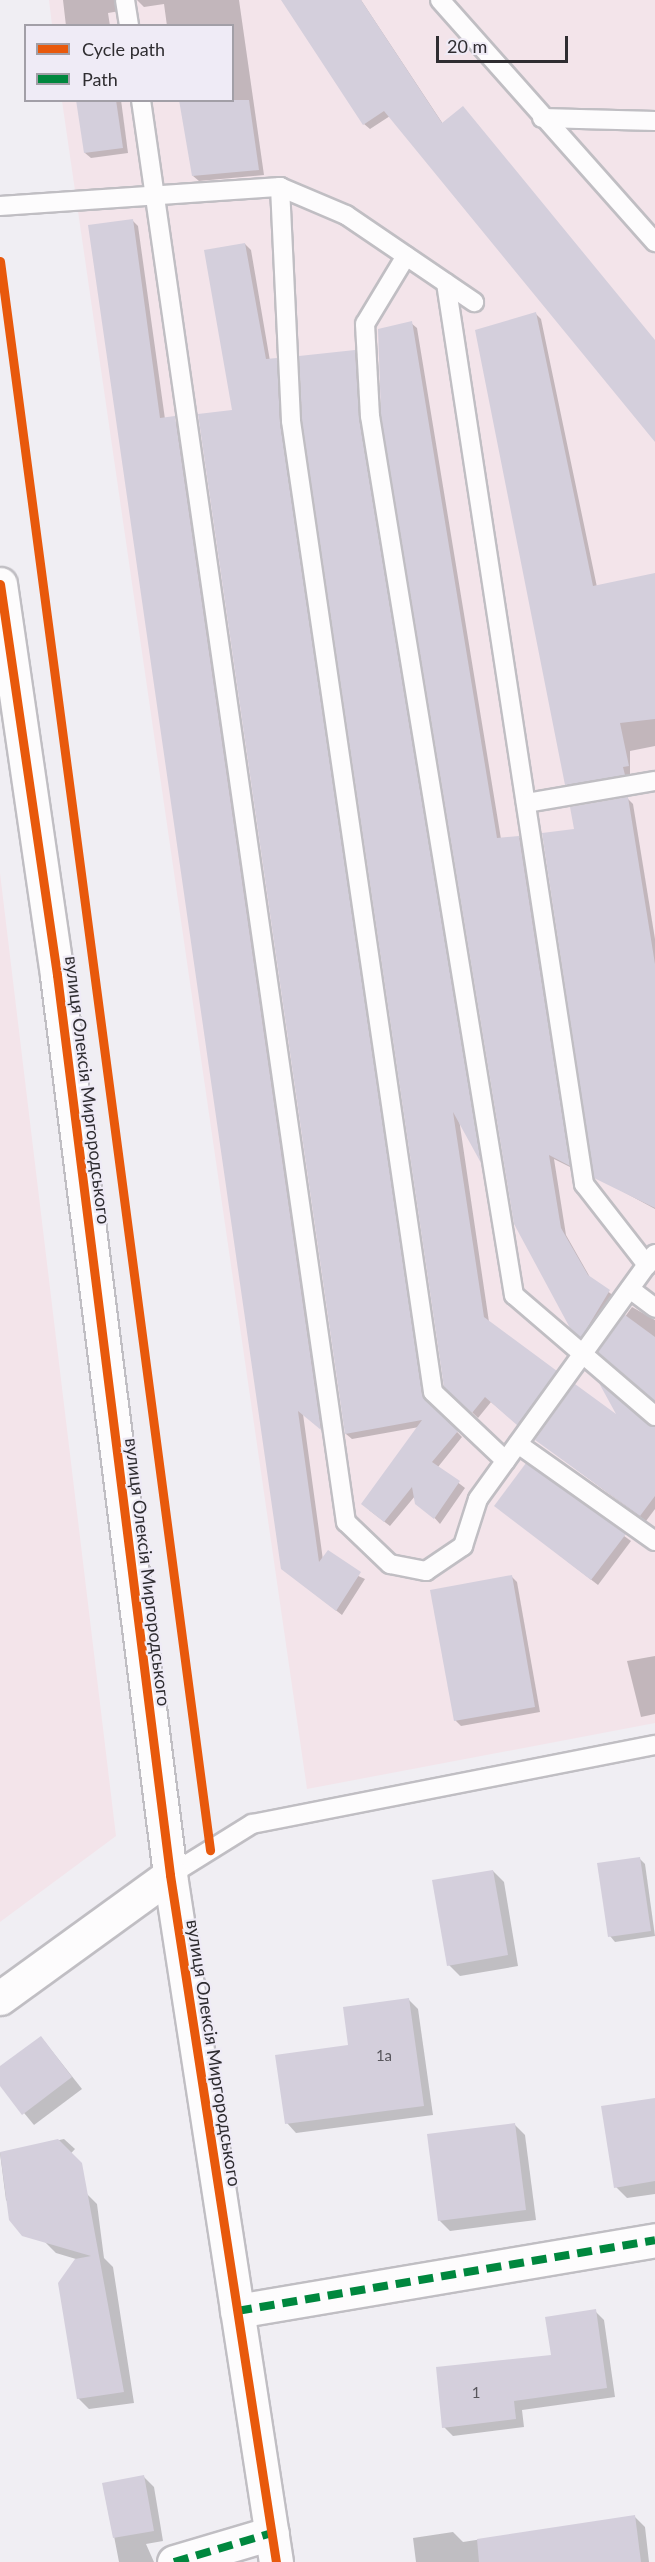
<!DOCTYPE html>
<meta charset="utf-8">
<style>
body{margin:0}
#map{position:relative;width:655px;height:2562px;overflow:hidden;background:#f0eef3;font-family:Lato,sans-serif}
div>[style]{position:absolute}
.industrial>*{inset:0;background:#f3e4ea}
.shadow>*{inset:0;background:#0003}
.building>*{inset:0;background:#d4cfdc}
.roads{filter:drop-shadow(2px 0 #c0bec3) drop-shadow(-2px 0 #c0bec3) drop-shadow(0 2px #c0bec3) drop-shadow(0 -2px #c0bec3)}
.service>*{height:18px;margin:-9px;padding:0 9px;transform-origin:9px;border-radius:9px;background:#fdfcfd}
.minor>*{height:33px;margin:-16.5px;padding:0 16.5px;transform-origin:16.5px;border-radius:16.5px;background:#fdfcfd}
.quiet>*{height:8px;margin-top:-4px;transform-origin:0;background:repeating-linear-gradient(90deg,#00873e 0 15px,transparent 0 23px)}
.cycleway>*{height:9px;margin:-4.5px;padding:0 4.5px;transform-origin:4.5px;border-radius:4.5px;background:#e8590c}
span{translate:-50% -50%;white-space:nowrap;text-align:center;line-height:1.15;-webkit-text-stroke:4.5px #efebf6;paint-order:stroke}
.number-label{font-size:15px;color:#58565c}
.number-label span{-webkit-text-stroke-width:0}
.street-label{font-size:18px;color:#2f2d31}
.legend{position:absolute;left:24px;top:24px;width:210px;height:78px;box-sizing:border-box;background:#efebf6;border:2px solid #a29fa7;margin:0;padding:8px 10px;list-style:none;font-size:18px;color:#2f2d31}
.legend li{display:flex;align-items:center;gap:12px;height:30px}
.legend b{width:30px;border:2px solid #a29fa7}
.scale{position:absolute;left:436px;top:36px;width:132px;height:27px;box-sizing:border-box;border:3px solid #2f2d31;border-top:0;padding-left:8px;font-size:18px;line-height:21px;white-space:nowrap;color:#2f2d31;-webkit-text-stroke:4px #efebf6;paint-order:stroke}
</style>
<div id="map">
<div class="industrial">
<div style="clip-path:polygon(49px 0,655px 0,655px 1723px,307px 1789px,62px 101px,232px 100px,232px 26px,52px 25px)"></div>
<div style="clip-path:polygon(0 873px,116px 1836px,0 1922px)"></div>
</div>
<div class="shadow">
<div style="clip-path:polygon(63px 0,122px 0,120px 11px,108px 13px,110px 26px,66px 26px)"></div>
<div style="clip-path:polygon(137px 0,239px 0,264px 175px,199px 181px,193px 176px,232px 100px,232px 26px,167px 26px,164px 4px,144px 7px)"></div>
<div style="clip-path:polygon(283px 0,361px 0,443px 124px,655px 341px,655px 439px,390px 116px,370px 129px,364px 124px)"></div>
<div style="clip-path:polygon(77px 100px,121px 100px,128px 153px,91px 158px,85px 153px)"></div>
<div style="clip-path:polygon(132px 220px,138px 226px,165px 419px,180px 423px,326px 1433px,303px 1414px,323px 1560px,365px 1579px,342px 1615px,289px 1574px)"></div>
<div style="clip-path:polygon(245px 244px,251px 250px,270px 361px,282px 366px,285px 429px,427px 1401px,462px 1437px,438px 1467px,465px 1488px,440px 1524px,415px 1496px,390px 1526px,369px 1510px,419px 1427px,352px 1439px,346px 1434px,234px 412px)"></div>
<div style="clip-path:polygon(535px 313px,541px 319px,597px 587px,655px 574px,655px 746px,630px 751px,630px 780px,572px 790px,567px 784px)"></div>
<div style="clip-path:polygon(411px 323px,417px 328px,501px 839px,519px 837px,524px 843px,574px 1169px,554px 1159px,566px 1235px,591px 1279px,618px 1299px,587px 1341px,574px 1329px)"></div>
<div style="clip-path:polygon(355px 352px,360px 358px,485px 1166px,459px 1119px,489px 1322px,561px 1377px,524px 1430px,491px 1402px,478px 1418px,445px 1386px,304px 420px)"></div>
<div style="clip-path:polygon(628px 799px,633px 804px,655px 939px,655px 1209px,596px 1177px,576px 831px)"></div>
<div style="clip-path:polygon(632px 1307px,655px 1320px,655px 1400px,600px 1352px)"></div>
<div style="clip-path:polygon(621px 1420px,655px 1425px,655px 1509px,646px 1521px,537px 1440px)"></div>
<div style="clip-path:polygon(526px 1465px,631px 1541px,598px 1585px,496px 1506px)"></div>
<div style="clip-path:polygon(512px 1577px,517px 1582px,540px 1712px,461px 1726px,455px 1720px)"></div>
<div style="clip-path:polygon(655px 1656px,655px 1714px,641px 1717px,627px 1661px)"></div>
<div style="clip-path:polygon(639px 1858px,645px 1864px,655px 1936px,615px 1942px,610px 1936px)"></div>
<div style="clip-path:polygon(493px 1871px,504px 1882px,518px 1966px,460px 1976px,449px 1965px)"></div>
<div style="clip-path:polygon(408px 1999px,418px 2009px,433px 2115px,296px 2133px,287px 2123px,350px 2046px)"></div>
<div style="clip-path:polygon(41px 2037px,82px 2089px,34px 2125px,0 2084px,0 2068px)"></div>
<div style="clip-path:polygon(655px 2099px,655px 2194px,627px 2198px,616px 2187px)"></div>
<div style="clip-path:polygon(514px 2124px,525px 2135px,536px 2220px,450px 2231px,439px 2220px)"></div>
<div style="clip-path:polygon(64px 2139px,75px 2149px,17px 2211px,6px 2200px,0 2153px)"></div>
<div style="clip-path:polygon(86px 2193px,97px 2204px,104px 2258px,113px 2267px,134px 2403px,89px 2409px,78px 2398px,76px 2259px,56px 2253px,45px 2242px)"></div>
<div style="clip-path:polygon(595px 2311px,604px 2320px,615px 2397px,522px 2410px,524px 2427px,453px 2436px,444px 2427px,553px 2356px)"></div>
<div style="clip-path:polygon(143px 2476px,154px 2487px,163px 2541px,146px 2544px,154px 2562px,119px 2562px,104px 2484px)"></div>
<div style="clip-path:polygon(634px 2516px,645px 2527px,649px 2562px,416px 2562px,413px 2538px,453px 2532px,463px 2542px)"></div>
</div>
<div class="building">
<div style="clip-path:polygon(281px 0,361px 0,442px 123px,463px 106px,655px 340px,655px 442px,384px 111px,363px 125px)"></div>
<div style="clip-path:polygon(76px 100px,116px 100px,123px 148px,84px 153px)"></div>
<div style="clip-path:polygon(179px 100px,249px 100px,259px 170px,192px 176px)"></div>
<div style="clip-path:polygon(133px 219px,160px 418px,175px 416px,321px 1430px,298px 1411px,319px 1562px,328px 1550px,361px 1572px,336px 1611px,281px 1569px,88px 225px)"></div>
<div style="clip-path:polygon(245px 243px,266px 359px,277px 358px,280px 423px,422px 1394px,458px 1431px,432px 1462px,460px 1481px,434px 1519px,415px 1504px,412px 1487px,384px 1522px,361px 1504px,422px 1420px,345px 1434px,198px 414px,232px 410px,204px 250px)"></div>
<div style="clip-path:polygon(536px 312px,593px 586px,655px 573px,655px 719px,620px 723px,629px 766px,623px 767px,625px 775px,565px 785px,475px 330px)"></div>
<div style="clip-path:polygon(412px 321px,497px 838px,519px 836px,570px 1166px,549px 1155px,561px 1228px,588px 1275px,610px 1290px,581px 1338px,570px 1328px,514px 1224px,381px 415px,378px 329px)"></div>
<div style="clip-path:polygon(355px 350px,359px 418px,481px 1163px,453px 1112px,484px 1317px,557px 1371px,517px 1425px,485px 1397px,472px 1413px,444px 1387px,302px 420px,299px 356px)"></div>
<div style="clip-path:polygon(628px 797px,655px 964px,655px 1208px,594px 1178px,542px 833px,574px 829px,570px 807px)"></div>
<div style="clip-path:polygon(625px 1315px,655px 1337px,655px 1401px,598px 1352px)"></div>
<div style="clip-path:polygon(599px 1383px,655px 1427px,655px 1496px,640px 1516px,535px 1440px,575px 1384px,616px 1414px)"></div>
<div style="clip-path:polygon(526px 1463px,626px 1534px,591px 1580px,494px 1506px)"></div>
<div style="clip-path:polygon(512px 1575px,535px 1707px,454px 1721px,430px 1590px)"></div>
<div style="clip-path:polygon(640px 1857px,651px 1931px,608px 1937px,597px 1863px)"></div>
<div style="clip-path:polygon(493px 1870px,508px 1955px,447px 1966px,432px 1880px)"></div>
<div style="clip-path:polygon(409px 1998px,424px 2106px,285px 2124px,275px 2055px,348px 2045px,343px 2007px)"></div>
<div style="clip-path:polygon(41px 2036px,72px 2077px,22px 2115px,0 2086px,0 2066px)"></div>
<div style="clip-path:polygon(655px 2098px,655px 2181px,614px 2188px,601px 2106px)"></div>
<div style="clip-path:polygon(515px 2123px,526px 2210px,438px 2221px,427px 2134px)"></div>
<div style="clip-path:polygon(58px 2139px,82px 2163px,124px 2392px,77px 2399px,58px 2283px,75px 2259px,91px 2256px,22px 2236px,9px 2220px,0 2152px)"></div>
<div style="clip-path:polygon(596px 2309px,607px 2388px,514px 2401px,516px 2419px,442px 2428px,436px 2367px,551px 2355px,545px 2317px)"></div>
<div style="clip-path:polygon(144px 2475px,154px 2531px,113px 2538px,102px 2483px)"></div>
<div style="clip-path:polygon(635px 2515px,641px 2562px,479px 2562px,477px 2539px)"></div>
</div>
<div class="roads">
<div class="service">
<div style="left:125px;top:0;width:26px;rotate:81deg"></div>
<div style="left:440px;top:0;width:324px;rotate:48.4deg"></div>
<div style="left:141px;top:100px;width:1437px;rotate:81.8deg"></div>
<div style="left:346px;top:1522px;width:61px;rotate:43.7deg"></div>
<div style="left:390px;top:1564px;width:37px;rotate:11deg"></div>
<div style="left:426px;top:1571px;width:45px;rotate:-34deg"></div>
<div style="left:463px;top:1546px;width:49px;rotate:-72.3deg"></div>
<div style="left:478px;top:1499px;width:302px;rotate:-54.2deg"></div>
<div style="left:542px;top:118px;width:113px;rotate:1.5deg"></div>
<div style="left:280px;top:187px;width:234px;rotate:87.3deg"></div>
<div style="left:291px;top:421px;width:981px;rotate:81.68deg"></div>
<div style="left:433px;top:1392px;width:100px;rotate:43.4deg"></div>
<div style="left:0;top:206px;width:281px;rotate:-3.9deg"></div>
<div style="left:280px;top:187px;width:72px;rotate:23deg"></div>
<div style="left:346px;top:215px;width:155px;rotate:34.2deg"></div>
<div style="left:406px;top:256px;width:79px;rotate:121.1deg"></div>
<div style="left:365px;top:324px;width:92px;rotate:86.9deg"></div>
<div style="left:370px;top:416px;width:891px;rotate:80.7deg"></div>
<div style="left:514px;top:1295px;width:186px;rotate:40.6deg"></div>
<div style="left:446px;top:283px;width:912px;rotate:81.29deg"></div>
<div style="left:584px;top:1184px;width:103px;rotate:52.1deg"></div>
<div style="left:526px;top:803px;width:131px;rotate:-9.7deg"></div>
<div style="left:630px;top:1289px;width:31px;rotate:37deg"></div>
<div style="left:518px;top:1444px;width:168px;rotate:35.3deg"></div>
<div style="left:170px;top:1875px;width:97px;rotate:-31.9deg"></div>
<div style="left:252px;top:1824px;width:411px;rotate:-11.1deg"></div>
</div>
<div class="minor">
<div style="left:0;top:584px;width:395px;rotate:81.7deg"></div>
<div style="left:57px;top:975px;width:907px;rotate:82.84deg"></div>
<div style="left:170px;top:1875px;width:695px;rotate:81.23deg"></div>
<div style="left:0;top:1998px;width:210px;rotate:-35.9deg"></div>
<div style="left:237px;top:2311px;width:424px;rotate:-9.6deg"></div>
<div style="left:174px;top:2562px;width:102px;rotate:-16.5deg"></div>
</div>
</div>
<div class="quiet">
<div style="left:237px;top:2311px;width:424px;rotate:-9.6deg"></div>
<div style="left:174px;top:2562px;width:102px;rotate:-16.5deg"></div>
</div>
<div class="cycleway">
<div style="left:0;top:261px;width:1603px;rotate:82.47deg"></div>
<div style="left:0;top:584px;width:395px;rotate:81.7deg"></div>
<div style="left:57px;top:975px;width:907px;rotate:82.84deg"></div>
<div style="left:170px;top:1875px;width:695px;rotate:81.23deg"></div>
</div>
<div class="number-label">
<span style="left:384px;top:2056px">1а</span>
<span style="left:476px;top:2393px">1</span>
</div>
<div class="street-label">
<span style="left:88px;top:1090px;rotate:83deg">вулиця Олексія Миргородського</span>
<span style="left:148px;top:1572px;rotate:83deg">вулиця Олексія Миргородського</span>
<span style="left:214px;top:2053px;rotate:81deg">вулиця Олексія Миргородського</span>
</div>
<ul class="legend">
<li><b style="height:8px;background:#e8590c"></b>Cycle path</li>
<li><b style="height:8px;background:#00873e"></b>Path</li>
</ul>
<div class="scale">20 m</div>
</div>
